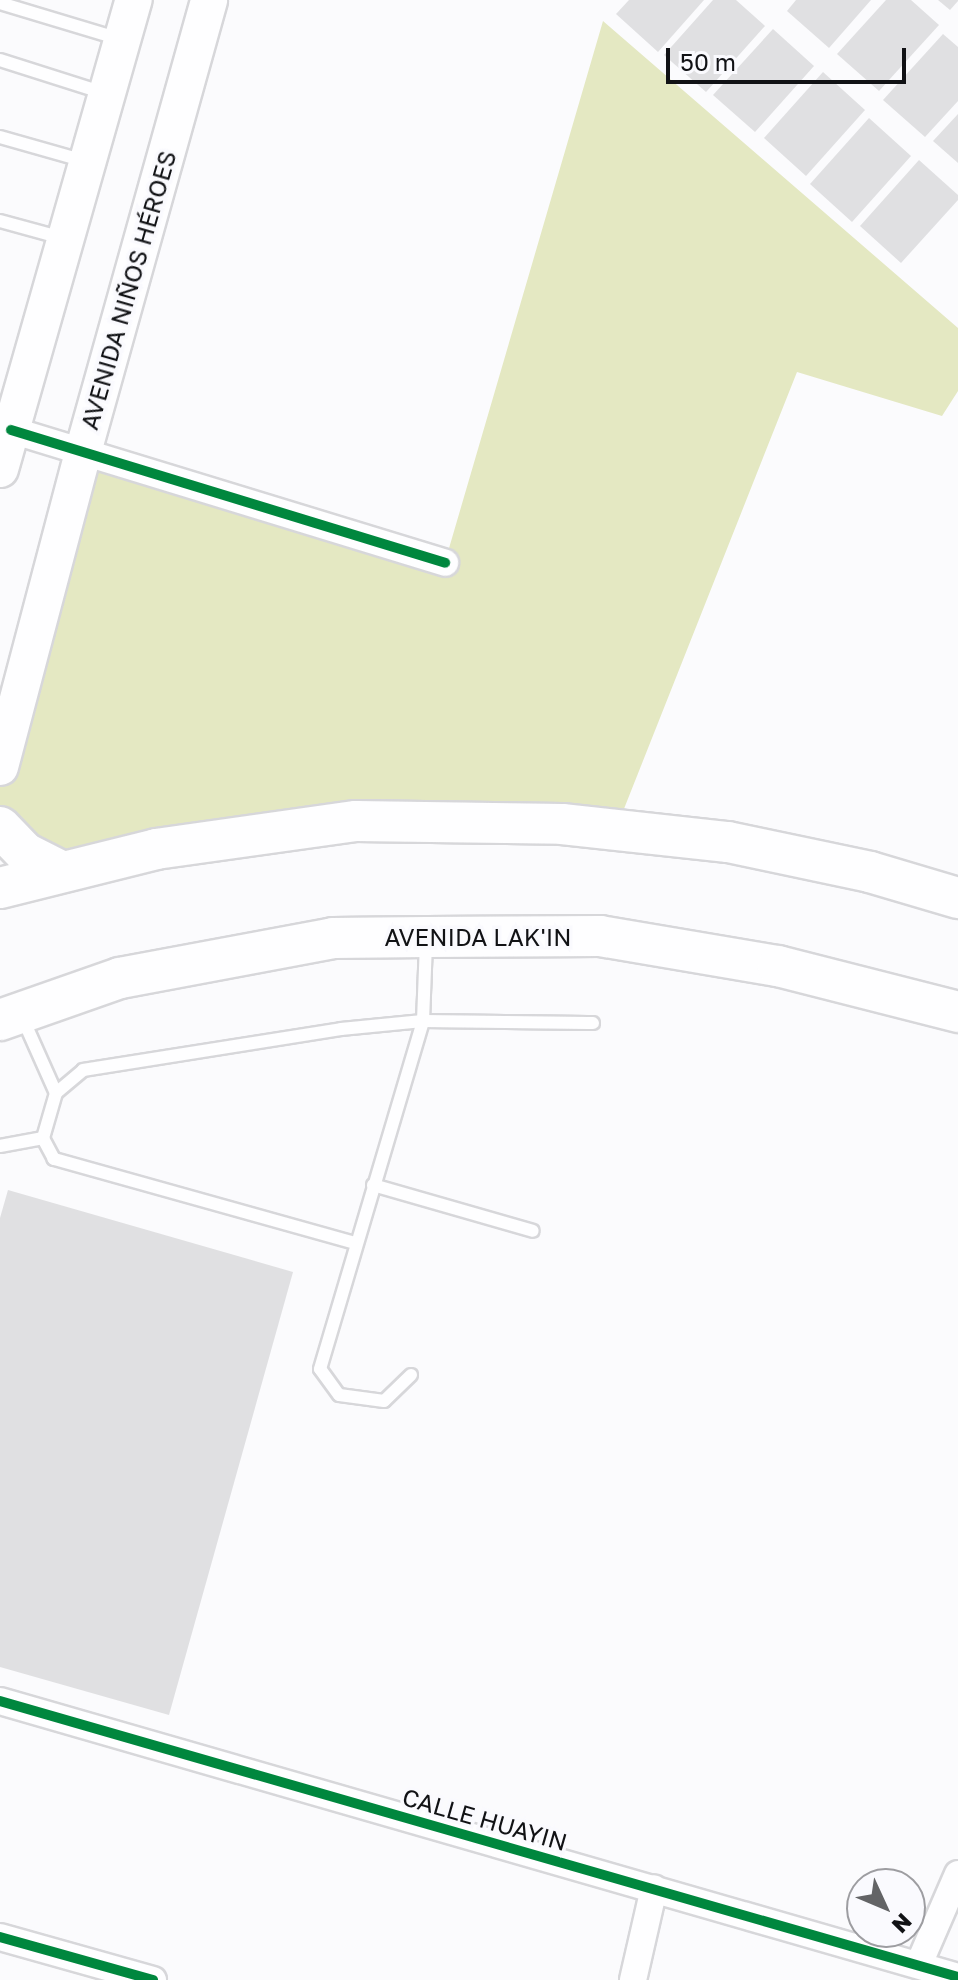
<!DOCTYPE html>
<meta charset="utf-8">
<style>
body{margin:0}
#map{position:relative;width:958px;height:1980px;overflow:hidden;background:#fbfbfd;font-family:"Golos Text",sans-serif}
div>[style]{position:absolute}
.green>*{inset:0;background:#e4e8c2}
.building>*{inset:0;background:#e0e0e2}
.roads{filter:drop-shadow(2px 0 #d7d7da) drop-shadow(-2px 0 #d7d7da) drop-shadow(0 2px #d7d7da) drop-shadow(0 -2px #d7d7da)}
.service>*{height:12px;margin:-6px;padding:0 6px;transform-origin:6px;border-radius:6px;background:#fefeff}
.minor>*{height:26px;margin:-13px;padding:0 13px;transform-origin:13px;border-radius:13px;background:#fefeff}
.secondary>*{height:36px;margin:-18px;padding:0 18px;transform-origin:18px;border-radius:18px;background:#fefeff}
.primary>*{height:40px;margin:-20px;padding:0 20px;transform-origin:20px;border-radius:20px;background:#fefeff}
.cycleway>*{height:10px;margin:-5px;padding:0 5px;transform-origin:5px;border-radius:5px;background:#00873e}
span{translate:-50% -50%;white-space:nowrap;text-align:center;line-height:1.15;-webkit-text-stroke:7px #fafafe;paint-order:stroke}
.street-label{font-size:24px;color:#111215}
.north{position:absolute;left:846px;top:1868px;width:80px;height:80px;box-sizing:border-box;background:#fafafe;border:2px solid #9d9da1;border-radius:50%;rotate:134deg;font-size:22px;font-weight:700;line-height:32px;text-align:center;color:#111215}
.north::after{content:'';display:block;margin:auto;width:28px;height:36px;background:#636466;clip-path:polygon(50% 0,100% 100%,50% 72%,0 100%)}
.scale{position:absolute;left:666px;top:48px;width:240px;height:36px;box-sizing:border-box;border:4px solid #111215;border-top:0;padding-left:10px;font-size:24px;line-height:28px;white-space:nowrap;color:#111215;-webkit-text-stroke:6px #fafafe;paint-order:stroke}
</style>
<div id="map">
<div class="green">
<div style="clip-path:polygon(603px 21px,958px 328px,958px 391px,942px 416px,797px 372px,616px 829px,434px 822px,63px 872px,0 825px,0 767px,83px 452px,445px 562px)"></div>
</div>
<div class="building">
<div style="clip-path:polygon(629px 0,704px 0,658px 52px,616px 14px)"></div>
<div style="clip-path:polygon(713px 0,736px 0,765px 26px,706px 92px,664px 55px)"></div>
<div style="clip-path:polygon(796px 0,871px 0,829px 48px,787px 11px)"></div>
<div style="clip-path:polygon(886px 0,911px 0,939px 25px,879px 91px,837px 54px)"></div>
<div style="clip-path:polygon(938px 0,958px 0,958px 1px,950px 10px)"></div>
<div style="clip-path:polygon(773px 29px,814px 66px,755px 132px,713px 95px)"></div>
<div style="clip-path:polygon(943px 34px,958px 47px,958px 101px,925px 137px,883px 100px)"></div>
<div style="clip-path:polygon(823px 72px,865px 110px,806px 176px,764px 138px)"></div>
<div style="clip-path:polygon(958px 114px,958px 163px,933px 141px)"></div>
<div style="clip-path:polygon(869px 118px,911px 156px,852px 222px,810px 184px)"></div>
<div style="clip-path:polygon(919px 160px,958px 195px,958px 200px,901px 263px,860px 226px)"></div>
<div style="clip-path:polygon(8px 1190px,293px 1272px,169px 1715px,0 1667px,0 1218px)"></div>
</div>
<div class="roads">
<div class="service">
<div style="left:0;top:3px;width:125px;rotate:16.7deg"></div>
<div style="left:0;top:60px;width:109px;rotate:17.6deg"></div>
<div style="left:0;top:137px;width:88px;rotate:15.8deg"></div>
<div style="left:0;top:221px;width:64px;rotate:15.3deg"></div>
<div style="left:23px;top:1019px;width:81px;rotate:66deg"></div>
<div style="left:0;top:1146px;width:44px;rotate:-10.5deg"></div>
<div style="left:373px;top:1185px;width:166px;rotate:16deg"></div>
<div style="left:355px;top:1243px;width:313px;rotate:-164.4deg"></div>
<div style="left:54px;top:1159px;width:24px;rotate:-118deg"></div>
<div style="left:43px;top:1138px;width:47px;rotate:-73.9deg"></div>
<div style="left:56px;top:1093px;width:35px;rotate:-40deg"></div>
<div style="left:83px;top:1070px;width:261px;rotate:-9deg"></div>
<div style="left:341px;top:1029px;width:82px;rotate:-5.6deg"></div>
<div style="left:423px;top:1021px;width:170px;rotate:0.7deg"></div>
<div style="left:411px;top:1375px;width:37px;rotate:136deg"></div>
<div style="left:384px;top:1401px;width:45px;rotate:-172.4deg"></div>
<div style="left:339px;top:1395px;width:32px;rotate:-126deg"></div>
<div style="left:320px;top:1369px;width:363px;rotate:-73.5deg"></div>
<div style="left:423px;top:1021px;width:78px;rotate:-87.8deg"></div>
</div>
<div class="minor">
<div style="left:11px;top:430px;width:454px;rotate:17deg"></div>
<div style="left:0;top:1701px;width:997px;rotate:16.07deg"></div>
<div style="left:0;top:1937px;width:159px;rotate:15.7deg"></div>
<div style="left:919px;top:1964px;width:98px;rotate:-66.6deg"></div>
<div style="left:633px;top:1980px;width:94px;rotate:-77.1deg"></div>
</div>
<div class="secondary">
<div style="left:0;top:469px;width:488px;rotate:-74.1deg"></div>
<div style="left:0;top:767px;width:326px;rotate:-75.2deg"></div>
<div style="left:83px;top:452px;width:469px;rotate:-74.4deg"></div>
</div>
<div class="primary">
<div style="left:0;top:827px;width:36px;rotate:46deg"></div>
<div style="left:25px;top:853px;width:42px;rotate:26.6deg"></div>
<div style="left:0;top:888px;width:161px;rotate:-14deg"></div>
<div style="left:156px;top:849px;width:202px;rotate:-8deg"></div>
<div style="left:356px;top:821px;width:206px;rotate:0.8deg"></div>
<div style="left:562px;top:824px;width:167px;rotate:6.2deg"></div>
<div style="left:728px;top:842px;width:145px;rotate:11.9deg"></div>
<div style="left:870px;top:872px;width:92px;rotate:16.5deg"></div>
<div style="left:0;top:1020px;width:127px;rotate:-19.3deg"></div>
<div style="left:120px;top:978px;width:217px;rotate:-10.6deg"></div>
<div style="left:333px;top:938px;width:94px;rotate:-0.6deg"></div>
<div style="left:427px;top:937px;width:173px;rotate:-0.3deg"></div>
<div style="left:600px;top:936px;width:181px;rotate:9.6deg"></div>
<div style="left:778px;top:966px;width:186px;rotate:14.3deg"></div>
</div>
</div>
<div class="cycleway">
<div style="left:11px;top:430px;width:454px;rotate:17deg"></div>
<div style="left:0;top:1701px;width:997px;rotate:16.07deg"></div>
<div style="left:0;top:1937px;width:159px;rotate:15.7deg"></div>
</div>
<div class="street-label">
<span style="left:128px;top:290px;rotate:-74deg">AVENIDA NIÑOS HÉROES</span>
<span style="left:478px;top:937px">AVENIDA LAK'IN</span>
<span style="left:485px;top:1819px;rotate:16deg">CALLE HUAYIN</span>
</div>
<div class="north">N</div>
<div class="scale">50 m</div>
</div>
